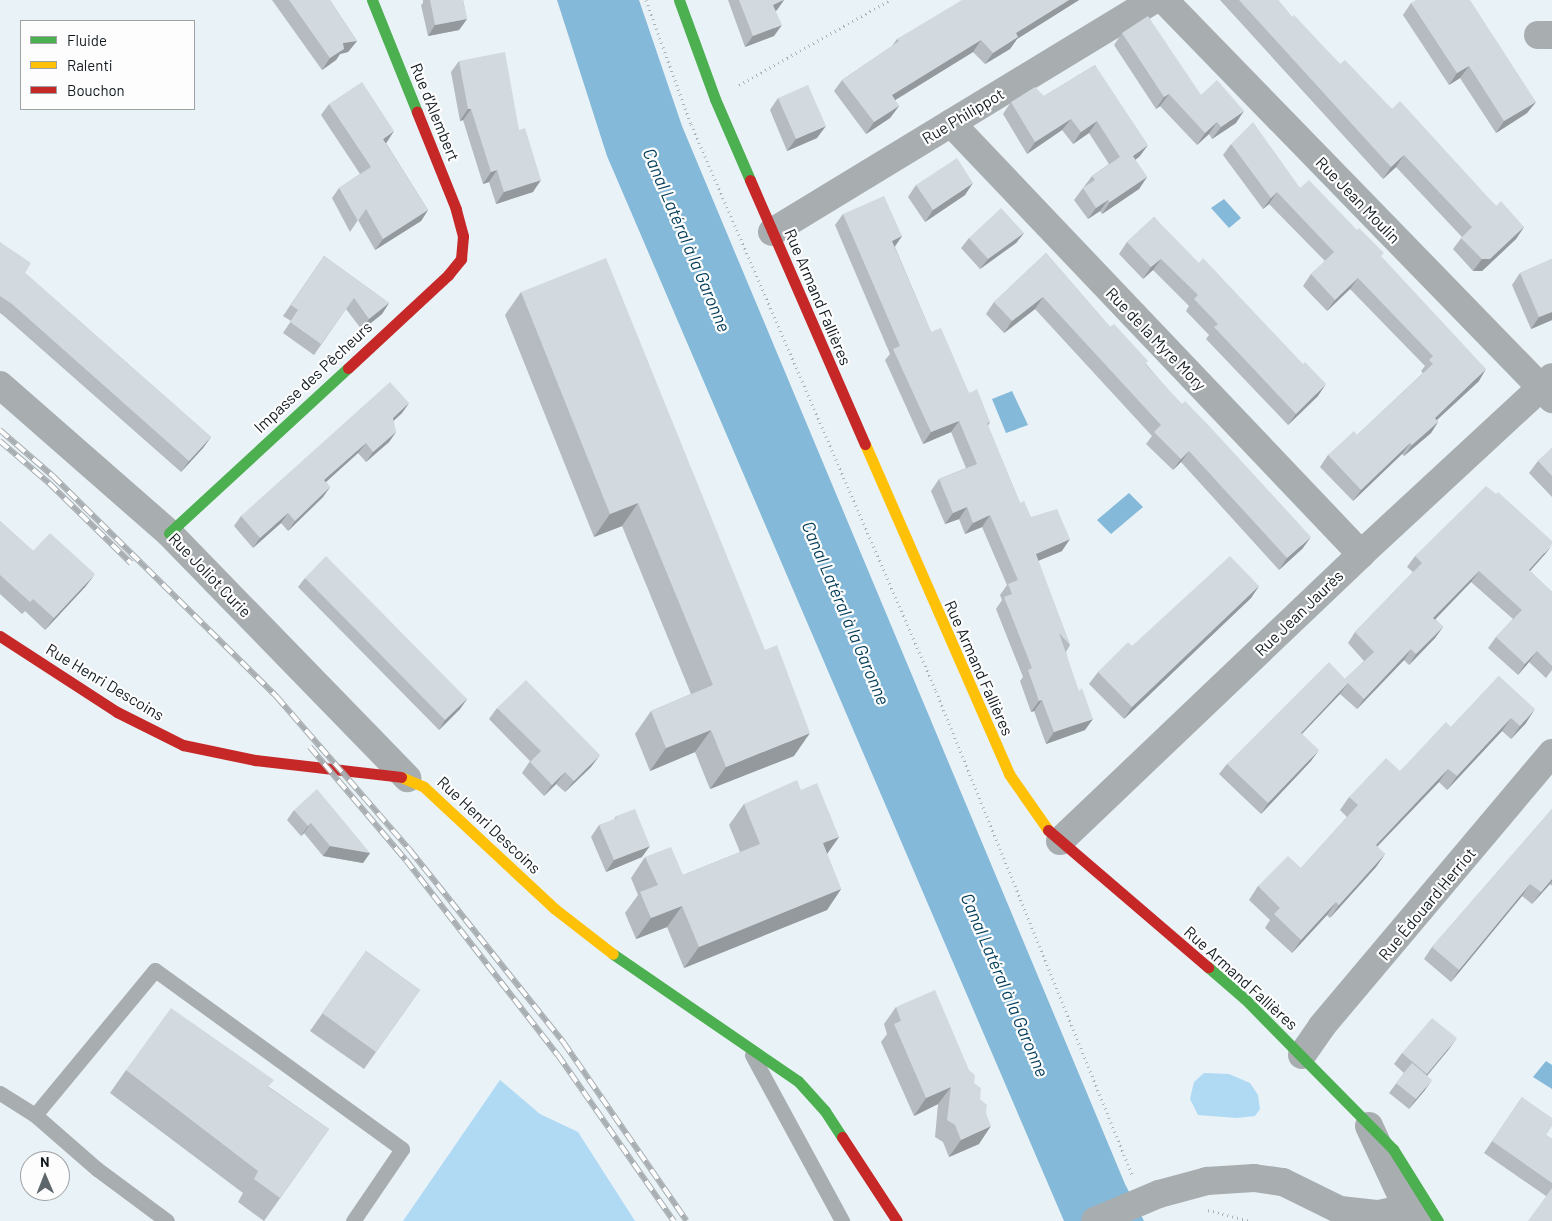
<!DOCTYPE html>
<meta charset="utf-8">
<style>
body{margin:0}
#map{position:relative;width:1552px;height:1221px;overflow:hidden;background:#e9f2f7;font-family:Barlow,sans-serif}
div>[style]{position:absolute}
.green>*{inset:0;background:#b0daf4}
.water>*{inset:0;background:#84b9d9}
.path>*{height:3px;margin-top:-1.5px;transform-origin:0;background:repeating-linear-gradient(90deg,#adb1b4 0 1px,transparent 0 5px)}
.lane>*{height:15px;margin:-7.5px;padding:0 7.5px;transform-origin:7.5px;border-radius:7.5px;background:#a8adb0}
.street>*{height:28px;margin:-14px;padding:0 14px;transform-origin:14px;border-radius:14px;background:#a8adb0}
.fast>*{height:11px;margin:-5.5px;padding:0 5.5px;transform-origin:5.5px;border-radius:5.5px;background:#4caf50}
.slow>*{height:11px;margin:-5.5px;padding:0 5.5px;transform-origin:5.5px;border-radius:5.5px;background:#ffc107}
.jam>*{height:11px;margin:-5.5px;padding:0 5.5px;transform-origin:5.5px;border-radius:5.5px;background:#c62828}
.rail>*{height:5.5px;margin-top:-2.75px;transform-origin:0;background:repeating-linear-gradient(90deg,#fdfdfd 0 11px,#a8aeb1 0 22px);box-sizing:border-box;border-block:1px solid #a8aeb1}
.street-bridge>*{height:28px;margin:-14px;padding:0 14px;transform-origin:14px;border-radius:14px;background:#a8adb0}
.wall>*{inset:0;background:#b5bbc1}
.shaded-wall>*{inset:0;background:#93999d}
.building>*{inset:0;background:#d2dae0}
span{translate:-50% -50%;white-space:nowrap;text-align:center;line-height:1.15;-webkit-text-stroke:4.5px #fdfdfd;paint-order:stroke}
.street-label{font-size:16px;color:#111a20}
.water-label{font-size:18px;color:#003c59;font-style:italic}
.legend{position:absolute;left:20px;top:20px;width:175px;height:90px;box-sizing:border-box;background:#fdfdfd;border:1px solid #9fa2a5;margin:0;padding:6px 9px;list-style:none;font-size:15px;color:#111a20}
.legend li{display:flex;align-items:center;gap:10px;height:25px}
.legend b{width:25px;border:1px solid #9fa2a5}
.north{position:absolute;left:20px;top:1151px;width:50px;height:50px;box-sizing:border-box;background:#fdfdfd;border:1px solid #9fa2a5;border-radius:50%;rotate:359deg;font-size:14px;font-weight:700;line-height:20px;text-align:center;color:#111a20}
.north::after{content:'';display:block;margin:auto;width:18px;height:22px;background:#5d666b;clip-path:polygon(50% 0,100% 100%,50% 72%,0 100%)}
</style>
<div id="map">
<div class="green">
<div style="clip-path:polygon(1204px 1073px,1229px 1074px,1250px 1083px,1258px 1095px,1260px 1109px,1255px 1116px,1237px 1118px,1198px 1115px,1190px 1099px,1192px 1090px,1194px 1082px)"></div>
<div style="clip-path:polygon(500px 1080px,540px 1114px,578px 1132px,635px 1221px,403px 1221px)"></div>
</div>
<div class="water">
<div style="clip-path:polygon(557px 0,639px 0,682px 126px,1125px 1184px,1144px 1221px,1064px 1221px,607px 156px)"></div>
<div style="clip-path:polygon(1224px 199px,1241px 218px,1229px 228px,1211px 208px)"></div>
<div style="clip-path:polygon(1012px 391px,1028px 425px,1006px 433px,992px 399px)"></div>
<div style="clip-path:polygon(1129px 493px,1143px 507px,1111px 534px,1097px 520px)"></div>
<div style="clip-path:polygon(1546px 1061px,1552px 1065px,1552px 1089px,1533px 1077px)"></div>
</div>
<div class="path">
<div style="left:646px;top:0;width:132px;rotate:70.1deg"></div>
<div style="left:691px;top:124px;width:618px;rotate:66.63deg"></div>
<div style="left:936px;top:691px;width:524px;rotate:67.93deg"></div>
<div style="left:739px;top:85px;width:173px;rotate:-29.4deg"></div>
<div style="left:1208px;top:1210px;width:43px;rotate:14.7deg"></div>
</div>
<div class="lane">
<div style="left:752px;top:1055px;width:189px;rotate:61.5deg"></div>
<div style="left:0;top:1093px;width:41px;rotate:32.2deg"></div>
<div style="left:35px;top:1115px;width:82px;rotate:41.1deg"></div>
<div style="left:97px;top:1169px;width:87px;rotate:36.6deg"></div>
<div style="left:35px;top:1115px;width:188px;rotate:-50.4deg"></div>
<div style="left:155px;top:970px;width:305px;rotate:35.9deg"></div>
<div style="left:402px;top:1149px;width:87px;rotate:124.2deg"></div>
</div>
<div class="street">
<div style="left:1164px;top:0;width:557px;rotate:45.8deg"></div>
<div style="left:1538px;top:35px;width:14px"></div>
<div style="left:951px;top:123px;width:595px;rotate:46.43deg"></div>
<div style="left:772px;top:232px;width:446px;rotate:-31.3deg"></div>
<div style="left:0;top:385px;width:225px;rotate:41.2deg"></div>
<div style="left:169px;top:533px;width:342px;rotate:45.8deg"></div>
<div style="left:1060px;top:841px;width:416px;rotate:-43.6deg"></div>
<div style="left:1361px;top:554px;width:260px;rotate:-42.8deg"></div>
<div style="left:1302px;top:1055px;width:35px;rotate:-55deg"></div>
<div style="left:1322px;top:1026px;width:357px;rotate:-49.9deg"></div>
<div style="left:1369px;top:1126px;width:105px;rotate:65.1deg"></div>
<div style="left:1159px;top:1194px;width:50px;rotate:-15.2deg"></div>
<div style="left:1207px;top:1181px;width:47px;rotate:-3.7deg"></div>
<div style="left:1254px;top:1178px;width:29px;rotate:8deg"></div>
<div style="left:1283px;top:1182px;width:64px;rotate:26.2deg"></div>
<div style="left:1340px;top:1210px;width:39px;rotate:6deg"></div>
<div style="left:1379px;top:1214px;width:29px;rotate:-12deg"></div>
<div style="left:1407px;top:1208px;width:21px;rotate:37deg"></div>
</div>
<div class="fast">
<div style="left:372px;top:0;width:121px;rotate:68.1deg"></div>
<div style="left:679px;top:0;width:105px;rotate:70deg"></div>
<div style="left:715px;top:99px;width:88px;rotate:66.6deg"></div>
<div style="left:169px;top:533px;width:243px;rotate:-42.7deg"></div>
<div style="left:613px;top:954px;width:224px;rotate:34.5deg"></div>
<div style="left:798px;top:1081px;width:40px;rotate:48deg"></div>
<div style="left:825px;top:1111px;width:31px;rotate:57deg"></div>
<div style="left:1208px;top:967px;width:49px;rotate:40.9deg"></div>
<div style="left:1245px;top:999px;width:211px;rotate:45.4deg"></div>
<div style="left:1393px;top:1149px;width:85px;rotate:58deg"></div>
</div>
<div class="slow">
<div style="left:865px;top:444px;width:360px;rotate:66.4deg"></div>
<div style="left:1009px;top:774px;width:68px;rotate:55.1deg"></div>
<div style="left:401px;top:777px;width:25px;rotate:23deg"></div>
<div style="left:424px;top:787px;width:179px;rotate:43deg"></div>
<div style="left:555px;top:909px;width:73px;rotate:37.8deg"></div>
</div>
<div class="jam">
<div style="left:750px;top:180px;width:288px;rotate:66.5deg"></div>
<div style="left:348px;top:368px;width:137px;rotate:-42.9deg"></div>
<div style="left:448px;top:275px;width:21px;rotate:-51deg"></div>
<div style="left:461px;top:259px;width:23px;rotate:-85deg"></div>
<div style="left:463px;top:236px;width:28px;rotate:-105deg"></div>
<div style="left:456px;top:209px;width:105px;rotate:-111.9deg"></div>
<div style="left:0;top:636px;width:140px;rotate:33deg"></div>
<div style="left:117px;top:712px;width:74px;rotate:26.6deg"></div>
<div style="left:183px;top:745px;width:74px;rotate:11.8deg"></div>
<div style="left:255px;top:760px;width:147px;rotate:6.6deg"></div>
<div style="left:1048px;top:830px;width:211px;rotate:40.6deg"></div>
<div style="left:842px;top:1137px;width:100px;rotate:56.8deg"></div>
</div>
<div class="rail">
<div style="left:0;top:430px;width:70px;rotate:41deg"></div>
<div style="left:53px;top:476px;width:315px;rotate:44.6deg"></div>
<div style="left:277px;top:697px;width:203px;rotate:49deg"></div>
<div style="left:410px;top:850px;width:247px;rotate:51.4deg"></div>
<div style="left:564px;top:1043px;width:216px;rotate:55.4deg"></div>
<div style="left:0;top:441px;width:65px;rotate:40.6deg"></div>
<div style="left:49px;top:483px;width:115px;rotate:44.3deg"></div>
<div style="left:310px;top:747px;width:148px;rotate:49.7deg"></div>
<div style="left:406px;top:860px;width:247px;rotate:52.1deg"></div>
<div style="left:558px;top:1055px;width:203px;rotate:55.1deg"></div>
</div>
<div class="street-bridge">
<div style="left:1095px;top:1221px;width:69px;rotate:-22.9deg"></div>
</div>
<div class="wall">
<div style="clip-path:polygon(272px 0,330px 0,357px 41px,348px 52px,340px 54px,336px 60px,322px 70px)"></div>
<div style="clip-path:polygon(423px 0,463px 0,467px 19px,459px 30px,428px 36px,421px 5px,423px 3px)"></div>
<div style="clip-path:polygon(728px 0,784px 0,776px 11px,774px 36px,745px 47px)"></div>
<div style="clip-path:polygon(974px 0,1079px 0,1017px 39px,1010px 49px,985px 64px,973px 52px,895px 100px,899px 106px,890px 118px,866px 134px,834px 91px,842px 80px,892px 46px,897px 39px)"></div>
<div style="clip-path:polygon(1220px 0,1278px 0,1292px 17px,1340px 64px,1392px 109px,1496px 206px,1524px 227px,1516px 239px,1482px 271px,1473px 271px,1453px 249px,1462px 237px,1396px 167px,1383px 179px)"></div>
<div style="clip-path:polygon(1411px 3px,1536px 102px,1527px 113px,1496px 133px,1460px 78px,1449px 85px,1403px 15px)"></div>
<div style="clip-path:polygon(1122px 33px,1201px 95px,1236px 123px,1212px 139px,1209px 134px,1197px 145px,1160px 106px,1156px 109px,1114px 45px)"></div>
<div style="clip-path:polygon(459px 61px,519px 130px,533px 192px,496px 204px,489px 182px,483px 184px,463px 120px,460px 121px,451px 72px)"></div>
<div style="clip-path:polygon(1095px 65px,1140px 156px,1135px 160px,1147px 177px,1139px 189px,1102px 214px,1100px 211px,1088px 219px,1074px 200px,1092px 176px,1109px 164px,1089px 133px,1073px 144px,1062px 130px,1027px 154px,1003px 114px,1011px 102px,1044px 96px)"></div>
<div style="clip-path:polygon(778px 98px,817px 138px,787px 151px,770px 110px)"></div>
<div style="clip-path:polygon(329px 104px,387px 142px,386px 143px,428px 210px,421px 221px,375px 250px,358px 220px,350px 232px,332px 198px,339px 188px,360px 174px,321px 115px)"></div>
<div style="clip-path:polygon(1231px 144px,1300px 188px,1381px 257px,1479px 381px,1437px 420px,1438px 422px,1431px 433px,1404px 456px,1402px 454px,1353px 501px,1320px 467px,1328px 455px,1357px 435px,1423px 373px,1421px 371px,1425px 366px,1350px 289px,1327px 311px,1303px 286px,1311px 274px,1325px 261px,1269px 204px,1263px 209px,1223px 155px)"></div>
<div style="clip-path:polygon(916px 185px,965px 195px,925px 222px,908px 197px)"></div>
<div style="clip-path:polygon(843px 214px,902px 236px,895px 247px,931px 332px,969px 393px,990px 422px,988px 426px,1020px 503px,1031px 517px,1062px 551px,1038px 561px,1070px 645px,1066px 652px,1085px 730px,1046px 744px,1034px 711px,1031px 712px,1020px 681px,1023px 677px,996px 609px,1002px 600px,1000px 595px,1007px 585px,982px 527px,965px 534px,959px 519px,945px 524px,931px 491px,939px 479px,966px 468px,951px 432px,923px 444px,885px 360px,890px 354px,835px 225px)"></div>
<div style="clip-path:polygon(1154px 217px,1318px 396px,1288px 425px,1206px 339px,1209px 335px,1186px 311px,1189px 306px,1153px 270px,1143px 279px,1119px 254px,1127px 242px)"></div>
<div style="clip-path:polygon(1024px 233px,1016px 243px,980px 269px,961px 248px,969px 238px)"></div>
<div style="clip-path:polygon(0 242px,25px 273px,211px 437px,203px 448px,181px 472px,4px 316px,0 313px)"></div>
<div style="clip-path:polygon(1046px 253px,1110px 327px,1146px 364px,1303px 548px,1279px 570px,1181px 462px,1173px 470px,1146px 444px,1152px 436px,1035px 309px,1004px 333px,986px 314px,994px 302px)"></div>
<div style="clip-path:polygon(324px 256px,389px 303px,382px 314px,362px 330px,346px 309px,314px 355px,283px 333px,291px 321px,283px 316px)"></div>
<div style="clip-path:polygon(1552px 259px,1552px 320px,1531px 329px,1512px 285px,1520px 273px)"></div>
<div style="clip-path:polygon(521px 292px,794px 756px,710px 789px,695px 752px,650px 771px,635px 734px,651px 711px,691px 694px,622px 526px,594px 537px,505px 315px)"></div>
<div style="clip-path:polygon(409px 403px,402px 413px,393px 421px,396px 432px,389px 442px,366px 462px,358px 453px,326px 482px,330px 487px,323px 497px,288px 531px,281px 523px,253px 548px,234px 526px,241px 516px)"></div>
<div style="clip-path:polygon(1552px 448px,1552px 497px,1529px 473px,1538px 461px)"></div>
<div style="clip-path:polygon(0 521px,33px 551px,86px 586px,45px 630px,25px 611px,22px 614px,0 594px)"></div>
<div style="clip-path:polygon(1546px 553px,1530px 571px,1552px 592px,1552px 670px,1546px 678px,1529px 662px,1518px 675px,1488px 648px,1496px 637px,1513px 619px,1471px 582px,1435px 619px,1443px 627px,1435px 638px,1409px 665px,1404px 660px,1357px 709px,1340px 694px,1302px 734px,1311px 761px,1261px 814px,1219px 774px,1227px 764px,1345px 679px,1364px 661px,1348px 643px,1355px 632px,1413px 572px,1407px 567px,1415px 556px)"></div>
<div style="clip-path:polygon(305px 578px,467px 699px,460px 709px,439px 730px,298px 587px)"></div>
<div style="clip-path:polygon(1259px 586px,1251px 598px,1124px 719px,1089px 684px,1098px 672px,1132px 646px)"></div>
<div style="clip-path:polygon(1499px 676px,1526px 723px,1511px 739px,1502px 731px,1447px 790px,1439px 782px,1377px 847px,1385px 854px,1376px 867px,1330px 918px,1327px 915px,1292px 953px,1265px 928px,1270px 920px,1249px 900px,1258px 886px,1301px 868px,1347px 817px,1340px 810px,1349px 797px,1400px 771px,1451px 727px)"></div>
<div style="clip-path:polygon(497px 708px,591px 767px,565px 792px,556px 784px,544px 796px,522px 773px,530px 761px,489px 719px)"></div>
<div style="clip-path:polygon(801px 790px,839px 837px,827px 854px,841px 889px,827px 910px,684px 968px,667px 927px,636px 939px,625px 913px,638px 895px,631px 878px,645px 857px,683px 875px,740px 852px,729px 825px,744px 804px)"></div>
<div style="clip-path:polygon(1552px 809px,1552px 886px,1550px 884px,1532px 904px,1522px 896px,1451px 982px,1424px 959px,1432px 947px)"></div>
<div style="clip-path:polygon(294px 810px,370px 853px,363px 863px,323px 856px,304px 833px,301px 836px,287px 820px)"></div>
<div style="clip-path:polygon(616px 816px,642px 857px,606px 872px,591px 837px,599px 825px,614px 820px)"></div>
<div style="clip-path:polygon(366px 951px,420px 990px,364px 1069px,310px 1031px)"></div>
<div style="clip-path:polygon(896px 1007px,974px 1083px,980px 1099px,979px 1144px,949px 1157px,943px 1142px,935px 1137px,938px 1104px,914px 1116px,881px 1042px,887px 1034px,884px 1024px)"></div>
<div style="clip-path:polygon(1449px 1049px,1427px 1076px,1425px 1090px,1409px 1109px,1389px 1093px,1404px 1073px,1394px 1064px,1402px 1053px)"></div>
<div style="clip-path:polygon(126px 1070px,269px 1087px,329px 1129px,264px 1221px,238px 1202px,243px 1193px,110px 1093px)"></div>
<div style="clip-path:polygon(1522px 1097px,1546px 1135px,1552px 1139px,1552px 1221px,1546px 1196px,1484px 1153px)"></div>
</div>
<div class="shaded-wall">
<div style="clip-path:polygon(784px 0,777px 10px,766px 16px,773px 5px)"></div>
<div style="clip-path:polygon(1069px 0,1079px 0,1017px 39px,1010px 49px,985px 64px,993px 53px,1016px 33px)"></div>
<div style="clip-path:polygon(467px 19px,459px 30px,428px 36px,435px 25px)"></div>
<div style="clip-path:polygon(782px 25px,774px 36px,745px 47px,753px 36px)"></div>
<div style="clip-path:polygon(981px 40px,973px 52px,884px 107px,892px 95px)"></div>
<div style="clip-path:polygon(357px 41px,348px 52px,340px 54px,336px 60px,322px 70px,330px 58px,343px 43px)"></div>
<div style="clip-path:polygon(1469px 66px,1460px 78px,1449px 85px,1457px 73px)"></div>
<div style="clip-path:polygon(1169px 94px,1160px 106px,1156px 109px,1164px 97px)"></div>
<div style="clip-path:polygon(1536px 102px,1527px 113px,1496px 133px,1504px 121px)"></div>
<div style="clip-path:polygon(899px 106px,890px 118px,866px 134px,874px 122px)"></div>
<div style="clip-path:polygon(468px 109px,471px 109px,463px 120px,460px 121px)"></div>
<div style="clip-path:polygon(1244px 111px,1236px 123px,1212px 139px,1221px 127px)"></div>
<div style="clip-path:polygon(1071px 119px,1062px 130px,1027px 154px,1035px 142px)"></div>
<div style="clip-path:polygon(1097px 121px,1089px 133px,1073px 144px,1081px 132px)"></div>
<div style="clip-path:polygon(1217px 122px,1209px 134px,1197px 145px,1205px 133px)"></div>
<div style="clip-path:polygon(826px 126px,817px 138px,787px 151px,796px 139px)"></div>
<div style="clip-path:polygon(394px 131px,387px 142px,375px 150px,383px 139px)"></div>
<div style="clip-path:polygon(1148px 145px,1140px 156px,1125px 168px,1133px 156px)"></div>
<div style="clip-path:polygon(1404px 155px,1396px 167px,1383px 179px,1391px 167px)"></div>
<div style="clip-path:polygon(497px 170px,489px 182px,483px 184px,491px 172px)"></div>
<div style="clip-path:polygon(1147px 177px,1139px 189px,1102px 214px,1110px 202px)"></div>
<div style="clip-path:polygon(541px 180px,533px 192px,496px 204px,504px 192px)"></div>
<div style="clip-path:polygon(973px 183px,965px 195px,925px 222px,933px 210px)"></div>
<div style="clip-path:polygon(1277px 192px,1269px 204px,1263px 209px,1271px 198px)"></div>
<div style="clip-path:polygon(1108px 200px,1100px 211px,1088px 219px,1096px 208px)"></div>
<div style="clip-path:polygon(428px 210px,421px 221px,375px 250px,383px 239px)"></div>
<div style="clip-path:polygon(1524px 227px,1516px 239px,1482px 271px,1473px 271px,1482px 259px)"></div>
<div style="clip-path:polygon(1024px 233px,1016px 243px,980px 269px,988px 259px)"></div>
<div style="clip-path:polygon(902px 236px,894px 247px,892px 241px)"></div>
<div style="clip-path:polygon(1161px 259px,1153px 270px,1143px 279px,1151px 267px)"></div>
<div style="clip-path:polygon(1358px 278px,1350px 289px,1327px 311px,1335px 300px)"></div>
<div style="clip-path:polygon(1043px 297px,1035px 309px,1004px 333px,1012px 321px)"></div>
<div style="clip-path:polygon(389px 303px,382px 314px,362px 330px,369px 319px)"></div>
<div style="clip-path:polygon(1552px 312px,1552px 320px,1531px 329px,1539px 317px)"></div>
<div style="clip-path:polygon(1486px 369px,1479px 381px,1427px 429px,1435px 418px)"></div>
<div style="clip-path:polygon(1326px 384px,1318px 396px,1288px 425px,1296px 414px)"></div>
<div style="clip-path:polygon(409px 403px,402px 413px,386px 428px,393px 418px)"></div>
<div style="clip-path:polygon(959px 421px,951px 432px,923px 444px,931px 432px)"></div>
<div style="clip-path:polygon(1438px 422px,1431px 433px,1404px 456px,1412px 445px)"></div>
<div style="clip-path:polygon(396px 432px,389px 442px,366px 462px,373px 452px)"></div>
<div style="clip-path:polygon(211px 437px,203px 448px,181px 472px,189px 461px)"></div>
<div style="clip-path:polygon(366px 443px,358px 453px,317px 490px,324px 480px)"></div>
<div style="clip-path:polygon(1410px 443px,1402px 454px,1353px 501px,1361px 490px)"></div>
<div style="clip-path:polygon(1189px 451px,1181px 462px,1173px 470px,1181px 459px)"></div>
<div style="clip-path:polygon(330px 487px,323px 497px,288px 531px,295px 521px)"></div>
<div style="clip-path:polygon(638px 503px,622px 526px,594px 537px,610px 514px)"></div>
<div style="clip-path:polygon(967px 507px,959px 519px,945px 524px,953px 513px)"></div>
<div style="clip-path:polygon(288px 513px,281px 523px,253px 548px,260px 538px)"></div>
<div style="clip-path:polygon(990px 515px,982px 527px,965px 534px,973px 523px)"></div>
<div style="clip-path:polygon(1311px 537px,1303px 548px,1279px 570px,1287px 558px)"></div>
<div style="clip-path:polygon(1070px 539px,1062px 551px,1028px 565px,1036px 554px)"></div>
<div style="clip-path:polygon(1552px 545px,1546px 553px,1521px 581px,1529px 570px)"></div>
<div style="clip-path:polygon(1479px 571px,1471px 582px,1426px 629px,1433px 618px)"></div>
<div style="clip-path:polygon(95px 574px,86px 586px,45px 630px,54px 618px)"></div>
<div style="clip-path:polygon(1259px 586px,1251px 598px,1124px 719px,1132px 707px)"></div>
<div style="clip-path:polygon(1443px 627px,1435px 638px,1409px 665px,1416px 654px)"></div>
<div style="clip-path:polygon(1411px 649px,1404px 660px,1357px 709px,1364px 699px)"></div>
<div style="clip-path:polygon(1537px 651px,1529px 662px,1518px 675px,1525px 664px)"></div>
<div style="clip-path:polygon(1348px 683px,1340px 694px,1293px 743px,1301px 733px)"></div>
<div style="clip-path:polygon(467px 699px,460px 709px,439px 730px,445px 720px)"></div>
<div style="clip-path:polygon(1042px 700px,1034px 711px,1031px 712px,1039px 701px)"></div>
<div style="clip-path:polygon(1535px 709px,1526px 723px,1511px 739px,1520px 726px)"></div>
<div style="clip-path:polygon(1511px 718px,1502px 731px,1447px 790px,1457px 776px)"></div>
<div style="clip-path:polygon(1093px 719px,1085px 730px,1046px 744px,1054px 732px)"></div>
<div style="clip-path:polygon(711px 730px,695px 752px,650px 771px,666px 748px)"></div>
<div style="clip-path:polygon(810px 733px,794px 756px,710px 789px,726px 767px)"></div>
<div style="clip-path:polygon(1319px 750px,1311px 761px,1261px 814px,1268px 803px)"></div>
<div style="clip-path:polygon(600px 755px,591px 767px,565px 792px,574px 781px)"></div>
<div style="clip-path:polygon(1448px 769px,1439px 782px,1366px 858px,1376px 845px)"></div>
<div style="clip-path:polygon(565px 772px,556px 784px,544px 796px,552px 785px)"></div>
<div style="clip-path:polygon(311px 823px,304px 833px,301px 836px,308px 826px)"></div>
<div style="clip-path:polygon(839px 837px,824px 858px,823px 843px)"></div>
<div style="clip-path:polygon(330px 846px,370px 853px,363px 863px,323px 856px)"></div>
<div style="clip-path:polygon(650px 846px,642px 857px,606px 872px,614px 860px)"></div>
<div style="clip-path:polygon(1385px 854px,1376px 867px,1330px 918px,1339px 905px)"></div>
<div style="clip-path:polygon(1552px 879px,1552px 881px,1550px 884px,1532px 904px,1541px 892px)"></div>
<div style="clip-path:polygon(1530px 884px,1522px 896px,1451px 982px,1459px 970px)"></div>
<div style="clip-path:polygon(841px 889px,827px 910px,684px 968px,699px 947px)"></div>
<div style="clip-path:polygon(1336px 902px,1327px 915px,1292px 953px,1301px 940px)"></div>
<div style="clip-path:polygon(682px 906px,667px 927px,636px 939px,651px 918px)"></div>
<div style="clip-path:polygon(1457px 1038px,1449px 1049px,1419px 1085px,1427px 1074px)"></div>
<div style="clip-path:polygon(1432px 1080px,1425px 1090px,1409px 1109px,1416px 1099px)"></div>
<div style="clip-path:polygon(951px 1087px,938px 1104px,914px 1116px,926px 1098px)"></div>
<div style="clip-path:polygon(991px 1126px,979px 1144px,949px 1157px,961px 1140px)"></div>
</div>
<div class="building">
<div style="clip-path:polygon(289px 0,330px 0,357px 41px,343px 43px,344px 49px,330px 58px)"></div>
<div style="clip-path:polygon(430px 0,463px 0,467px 19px,435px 25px)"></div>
<div style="clip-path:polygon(739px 0,783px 0,773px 5px,782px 25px,753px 36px)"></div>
<div style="clip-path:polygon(962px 0,972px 0,973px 1px,974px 0,1069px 0,1016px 33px,1018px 37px,993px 53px,981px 40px,892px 95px,899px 106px,874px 122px,842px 80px,899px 41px,897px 39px)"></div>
<div style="clip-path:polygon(1239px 0,1278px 0,1292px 17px,1294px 15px,1340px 64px,1345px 60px,1392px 109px,1400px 101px,1496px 206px,1501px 201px,1524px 227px,1490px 259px,1482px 259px,1461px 238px,1472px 227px,1404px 155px,1391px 167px)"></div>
<div style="clip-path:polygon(1416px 0,1470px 0,1536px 102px,1504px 121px,1469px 66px,1457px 73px,1411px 3px)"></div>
<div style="clip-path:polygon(1148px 16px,1201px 95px,1217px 80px,1244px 111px,1221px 127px,1217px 122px,1205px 133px,1169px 94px,1164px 97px,1122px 33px)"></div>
<div style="clip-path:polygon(505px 52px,519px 130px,525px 128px,541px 180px,504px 192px,497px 170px,491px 172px,471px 109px,468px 109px,459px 61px)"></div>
<div style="clip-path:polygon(1095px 65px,1148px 145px,1133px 156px,1147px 177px,1110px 202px,1108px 200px,1096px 208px,1083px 188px,1095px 180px,1092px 176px,1120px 157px,1097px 121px,1081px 132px,1071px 119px,1035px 142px,1011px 102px,1035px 87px,1044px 96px)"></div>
<div style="clip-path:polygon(362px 82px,394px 131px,383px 139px,428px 210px,383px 239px,366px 209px,358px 221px,339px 188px,371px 167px,329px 104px)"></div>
<div style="clip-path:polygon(808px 85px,826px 126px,796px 139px,778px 98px)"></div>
<div style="clip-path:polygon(1253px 122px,1300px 188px,1309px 180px,1357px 230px,1359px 228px,1384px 253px,1381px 256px,1486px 369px,1435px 418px,1438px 422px,1412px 445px,1410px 443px,1361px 490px,1328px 455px,1354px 431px,1357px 435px,1433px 364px,1429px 360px,1433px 356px,1358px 278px,1335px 300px,1311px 274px,1334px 252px,1277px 192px,1271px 198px,1231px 144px)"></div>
<div style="clip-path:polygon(957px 158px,973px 183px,933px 210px,916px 185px)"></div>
<div style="clip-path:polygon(884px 196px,902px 236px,892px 241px,931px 332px,941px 328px,969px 393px,977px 389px,990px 422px,987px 423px,1020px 503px,1024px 501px,1031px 517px,1057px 509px,1070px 539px,1036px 554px,1070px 645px,1059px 633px,1079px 691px,1082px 688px,1093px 719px,1054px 732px,1042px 700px,1039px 701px,1028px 670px,1032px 668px,1004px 597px,1012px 594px,1008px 584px,1018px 580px,990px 515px,973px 523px,967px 507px,953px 513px,939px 479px,977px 464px,959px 421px,931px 432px,893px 349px,900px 346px,843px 214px)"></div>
<div style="clip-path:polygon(1001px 208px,1024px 233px,988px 259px,969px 238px)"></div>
<div style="clip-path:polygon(1154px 217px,1199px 263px,1203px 258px,1303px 364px,1305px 362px,1326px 384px,1296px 414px,1214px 327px,1218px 324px,1194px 299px,1198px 295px,1161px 259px,1151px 267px,1127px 242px)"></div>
<div style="clip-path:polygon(0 242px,31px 263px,25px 273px,211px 437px,189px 461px,12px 304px,0 296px)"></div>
<div style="clip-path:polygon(1046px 253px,1110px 327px,1114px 324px,1148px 361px,1145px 364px,1182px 404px,1185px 401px,1212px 429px,1311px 537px,1287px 558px,1189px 451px,1181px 459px,1154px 432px,1161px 425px,1043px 297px,1012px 321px,994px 302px)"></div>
<div style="clip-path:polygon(324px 256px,389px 303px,369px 319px,354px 298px,321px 344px,290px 322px,298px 310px,291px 305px)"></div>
<div style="clip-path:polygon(606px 258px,765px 650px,777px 645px,810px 733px,726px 767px,711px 730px,666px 748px,651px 711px,713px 685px,638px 503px,610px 514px,521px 292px)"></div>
<div style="clip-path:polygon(1552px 259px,1552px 312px,1539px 317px,1520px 273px)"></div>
<div style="clip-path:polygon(390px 382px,409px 403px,393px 418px,396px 432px,373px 452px,366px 443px,324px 480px,330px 487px,295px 521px,288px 513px,260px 538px,241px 516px)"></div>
<div style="clip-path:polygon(1552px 448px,1552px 476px,1538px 461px)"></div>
<div style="clip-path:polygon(1486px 486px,1496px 494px,1498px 492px,1552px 541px,1552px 544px,1529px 570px,1552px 592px,1552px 666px,1537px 651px,1525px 664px,1496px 637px,1522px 610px,1479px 571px,1433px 618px,1443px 627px,1416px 654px,1411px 649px,1364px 699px,1348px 683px,1301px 733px,1319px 750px,1268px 803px,1227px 764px,1329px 662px,1345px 679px,1374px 652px,1355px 632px,1422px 563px,1415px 556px)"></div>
<div style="clip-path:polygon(0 521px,33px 551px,50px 533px,95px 574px,54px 618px,33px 599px,30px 602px,0 575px)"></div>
<div style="clip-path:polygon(326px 556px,467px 699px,445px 720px,305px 578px)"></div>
<div style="clip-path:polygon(1230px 556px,1259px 586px,1132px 707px,1098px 672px,1128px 642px,1132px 646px)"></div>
<div style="clip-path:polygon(1499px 676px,1535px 709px,1520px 726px,1511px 718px,1457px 776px,1448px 769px,1376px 845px,1385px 854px,1339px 905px,1336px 902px,1301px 940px,1274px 914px,1280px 908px,1258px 886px,1288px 856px,1301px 868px,1358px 805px,1349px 797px,1386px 758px,1400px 771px,1446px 722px,1451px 727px)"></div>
<div style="clip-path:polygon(526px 680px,600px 755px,574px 781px,565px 772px,552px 785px,530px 762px,541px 751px,497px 708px)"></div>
<div style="clip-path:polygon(797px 780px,801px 790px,817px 783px,839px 837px,823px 843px,841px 889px,699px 947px,682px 906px,651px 918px,640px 892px,658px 885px,645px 857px,671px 847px,683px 875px,760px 844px,744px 804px)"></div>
<div style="clip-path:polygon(317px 789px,370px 853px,330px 846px,311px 823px,308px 826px,294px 810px)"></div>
<div style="clip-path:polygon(635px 809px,650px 846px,614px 860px,599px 825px,617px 818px,616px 816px)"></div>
<div style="clip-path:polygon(1552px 809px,1552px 879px,1541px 892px,1530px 884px,1459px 970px,1432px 947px)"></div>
<div style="clip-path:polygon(366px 951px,420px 990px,376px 1052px,322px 1013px)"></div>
<div style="clip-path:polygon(935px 990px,969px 1070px,975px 1075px,974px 1083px,981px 1088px,980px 1099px,987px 1105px,986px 1113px,991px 1126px,961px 1140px,955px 1125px,947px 1120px,951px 1087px,926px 1098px,894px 1024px,901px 1021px,896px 1007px)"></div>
<div style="clip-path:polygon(171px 1008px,274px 1080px,268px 1087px,329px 1129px,280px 1198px,254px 1179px,258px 1171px,126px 1070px)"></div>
<div style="clip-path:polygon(1432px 1018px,1457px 1038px,1427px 1074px,1402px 1053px)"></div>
<div style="clip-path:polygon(1412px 1063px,1432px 1080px,1416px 1099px,1396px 1083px)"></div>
<div style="clip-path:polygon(1522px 1097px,1552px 1118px,1552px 1126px,1546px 1135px,1552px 1139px,1552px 1183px,1492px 1141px)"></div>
<div style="clip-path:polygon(1552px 1188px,1552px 1221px,1528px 1221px)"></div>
</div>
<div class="street-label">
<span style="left:435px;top:112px;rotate:68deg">Rue d'Alembert</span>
<span style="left:963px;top:116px;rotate:-31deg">Rue Philippot</span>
<span style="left:1358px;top:200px;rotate:46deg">Rue Jean Moulin</span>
<span style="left:818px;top:297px;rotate:67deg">Rue Armand Fallières</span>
<span style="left:1156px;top:339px;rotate:46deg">Rue de la Myre Mory</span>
<span style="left:313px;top:377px;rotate:-43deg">Impasse des Pêcheurs</span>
<span style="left:210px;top:575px;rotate:46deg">Rue Joliot Curie</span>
<span style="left:1299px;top:613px;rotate:-44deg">Rue Jean Jaurès</span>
<span style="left:979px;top:668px;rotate:66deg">Rue Armand Fallières</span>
<span style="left:105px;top:682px;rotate:31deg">Rue Henri Descoins</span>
<span style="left:489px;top:825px;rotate:43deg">Rue Henri Descoins</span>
<span style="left:1427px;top:904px;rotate:-50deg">Rue Édouard Herriot</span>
<span style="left:1241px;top:978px;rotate:42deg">Rue Armand Fallières</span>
</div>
<div class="water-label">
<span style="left:687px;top:240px;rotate:67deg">Canal Latéral à la Garonne</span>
<span style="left:846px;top:613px;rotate:67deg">Canal Latéral à la Garonne</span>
<span style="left:1005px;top:985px;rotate:67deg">Canal Latéral à la Garonne</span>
</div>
<ul class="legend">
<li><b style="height:6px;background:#4caf50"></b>Fluide</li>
<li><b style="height:6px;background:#ffc107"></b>Ralenti</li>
<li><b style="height:6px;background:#c62828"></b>Bouchon</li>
</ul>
<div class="north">N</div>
</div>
